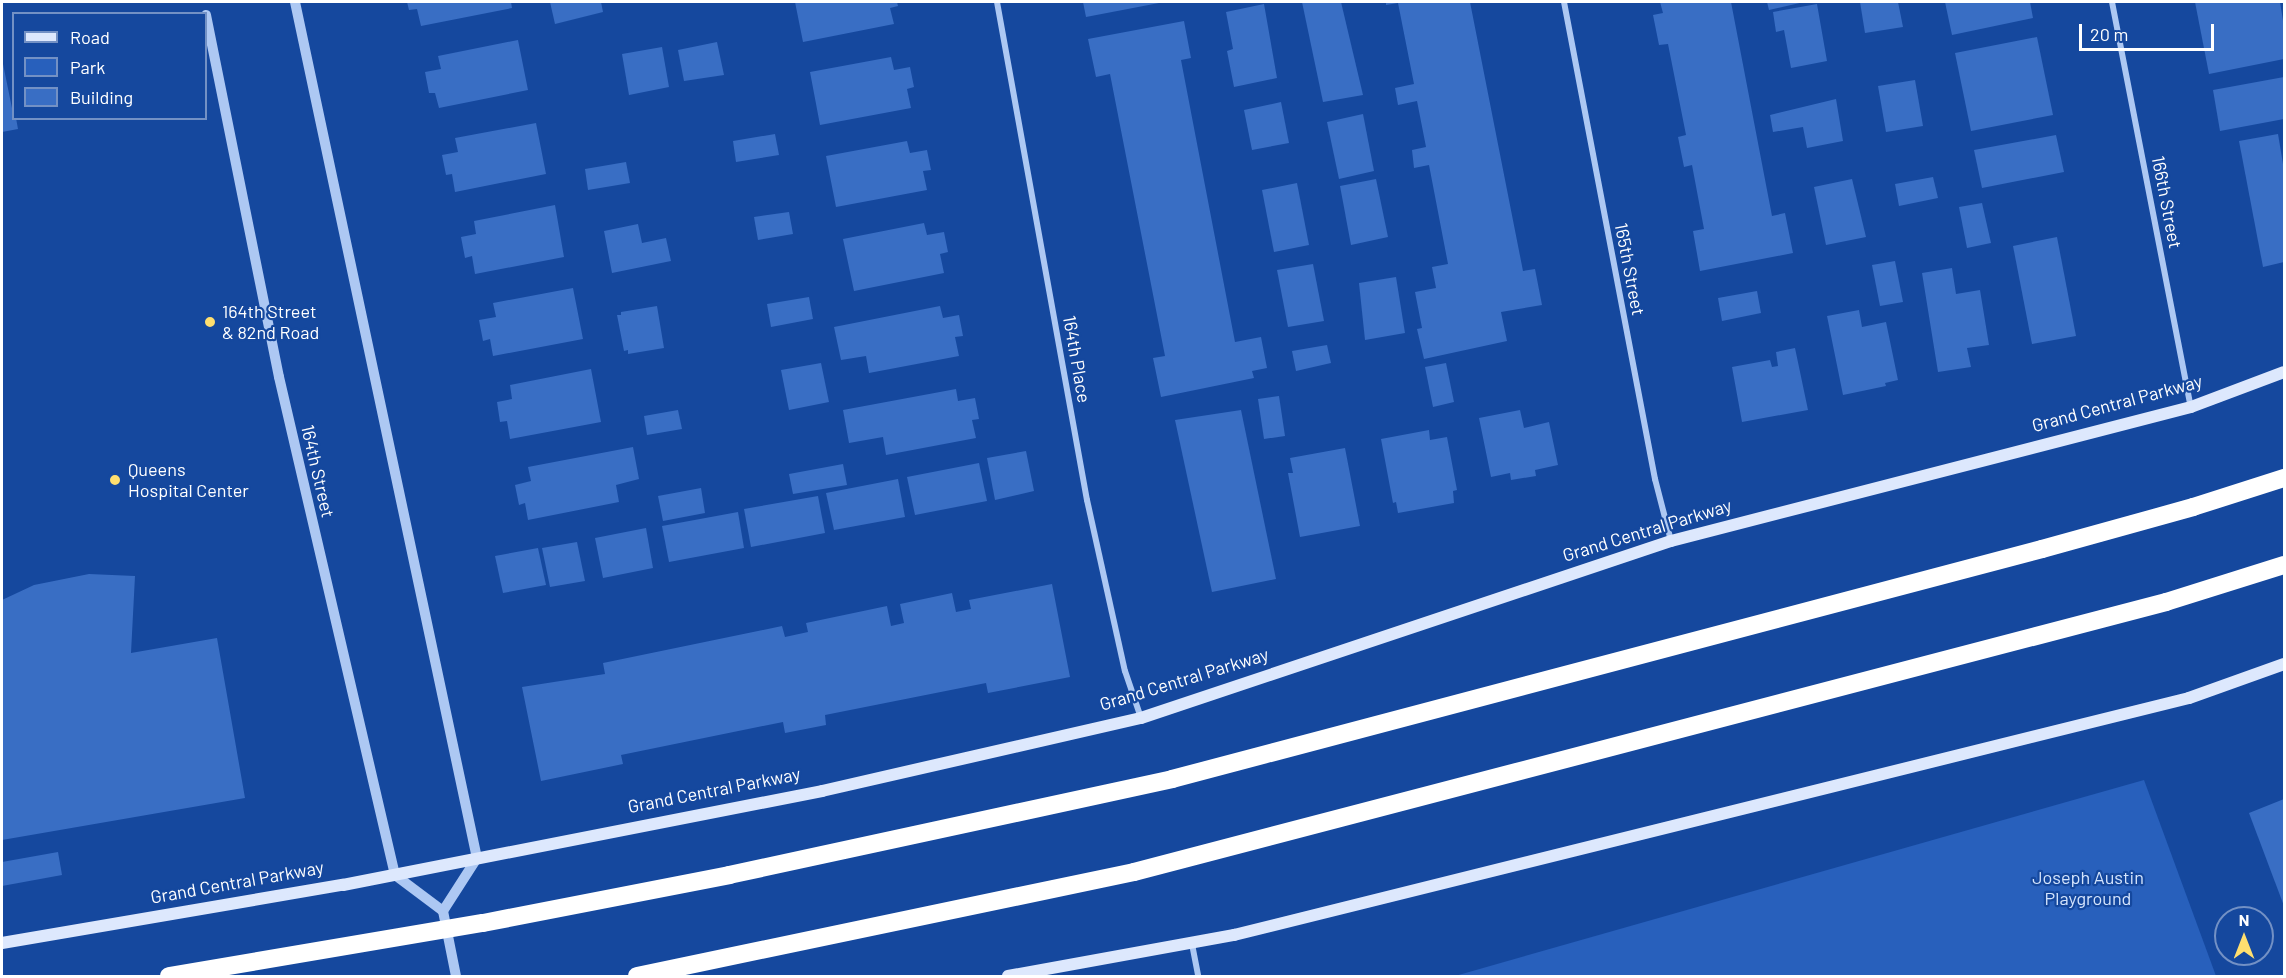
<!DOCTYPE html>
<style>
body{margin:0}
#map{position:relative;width:2286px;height:978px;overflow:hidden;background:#15489e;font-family:Barlow,sans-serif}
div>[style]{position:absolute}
.green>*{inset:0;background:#2860bc}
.building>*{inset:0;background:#396ec4}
.minor>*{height:6px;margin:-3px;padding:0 3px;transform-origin:3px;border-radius:3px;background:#adc8f3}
.tertiary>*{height:10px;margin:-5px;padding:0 5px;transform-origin:5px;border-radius:5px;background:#adc8f3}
.secondary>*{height:12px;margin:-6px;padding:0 6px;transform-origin:6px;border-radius:6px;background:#dde8fd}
.motorway>*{height:18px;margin:-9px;padding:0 9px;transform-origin:9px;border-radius:9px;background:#fff}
.dots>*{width:16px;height:16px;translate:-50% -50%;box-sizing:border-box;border:3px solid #15489e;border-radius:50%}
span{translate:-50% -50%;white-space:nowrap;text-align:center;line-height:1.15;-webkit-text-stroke:4.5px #15489e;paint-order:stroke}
.street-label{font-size:18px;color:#fff}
.poi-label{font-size:18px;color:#fff}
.left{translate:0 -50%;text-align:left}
.park-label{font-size:18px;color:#d5e5fd}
.frame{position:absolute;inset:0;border:3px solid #fff;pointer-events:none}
.legend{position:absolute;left:12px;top:12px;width:195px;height:108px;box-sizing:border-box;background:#15489e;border:2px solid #7391c5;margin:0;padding:8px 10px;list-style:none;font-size:18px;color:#fff}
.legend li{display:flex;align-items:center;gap:12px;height:30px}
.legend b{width:30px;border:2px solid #7391c5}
.north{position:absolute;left:2214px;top:906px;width:60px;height:60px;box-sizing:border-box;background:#15489e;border:2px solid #7391c5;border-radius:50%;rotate:0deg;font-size:16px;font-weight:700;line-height:24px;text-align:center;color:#fff}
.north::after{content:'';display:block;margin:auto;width:21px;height:27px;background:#ffdf6f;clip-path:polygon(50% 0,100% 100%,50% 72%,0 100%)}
.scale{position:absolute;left:2079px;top:24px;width:135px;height:27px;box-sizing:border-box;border:3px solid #fff;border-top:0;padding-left:8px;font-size:18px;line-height:21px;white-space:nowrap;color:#fff;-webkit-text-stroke:4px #15489e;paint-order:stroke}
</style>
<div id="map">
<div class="green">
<div style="clip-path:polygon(2144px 780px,2216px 976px,1455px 976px)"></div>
</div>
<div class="building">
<div style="clip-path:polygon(407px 2px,511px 2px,512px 8px,421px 26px,417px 9px,409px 10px)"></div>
<div style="clip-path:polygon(550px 2px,601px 2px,603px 12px,555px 24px)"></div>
<div style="clip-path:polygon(795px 2px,897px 2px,898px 6px,890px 8px,894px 24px,803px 42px)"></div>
<div style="clip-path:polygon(1083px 2px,1159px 2px,1159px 3px,1086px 17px)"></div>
<div style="clip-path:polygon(1302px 2px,1341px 2px,1363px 95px,1323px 102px)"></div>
<div style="clip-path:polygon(1386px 2px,1470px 2px,1523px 271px,1535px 269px,1542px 305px,1501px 312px,1507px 341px,1424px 359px,1417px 329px,1422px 328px,1415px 292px,1436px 288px,1432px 267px,1448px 264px,1429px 165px,1414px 168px,1412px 150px,1426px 147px,1417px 101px,1398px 105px,1395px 88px,1414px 84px,1398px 3px,1386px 5px)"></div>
<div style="clip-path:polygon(1660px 2px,1731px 2px,1772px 216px,1785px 213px,1793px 253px,1700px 271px,1693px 231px,1704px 229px,1692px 165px,1684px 167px,1678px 137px,1686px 135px,1668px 44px,1659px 45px,1653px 15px,1663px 13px)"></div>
<div style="clip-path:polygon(1767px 2px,1804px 2px,1769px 10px)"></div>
<div style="clip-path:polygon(1860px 2px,1898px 2px,1903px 27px,1865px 33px)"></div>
<div style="clip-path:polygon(1945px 2px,2030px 2px,2033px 18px,1952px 35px)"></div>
<div style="clip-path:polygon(2195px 2px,2280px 2px,2284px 27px,2284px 59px,2209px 74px)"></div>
<div style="clip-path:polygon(1264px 4px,1277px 78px,1234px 87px,1227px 51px,1233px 49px,1226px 12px)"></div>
<div style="clip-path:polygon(1817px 4px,1827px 61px,1791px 68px,1784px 30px,1776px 32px,1773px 12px)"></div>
<div style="clip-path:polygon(1184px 21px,1191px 58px,1181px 60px,1235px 342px,1261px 337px,1267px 368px,1252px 371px,1254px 378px,1161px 397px,1153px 358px,1165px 356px,1110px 74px,1096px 77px,1088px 39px)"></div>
<div style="clip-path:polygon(2037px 37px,2053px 115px,1971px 131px,1955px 53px)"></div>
<div style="clip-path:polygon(518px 40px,528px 90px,439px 108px,435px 93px,429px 93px,425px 72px,441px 69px,438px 56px)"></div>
<div style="clip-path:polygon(717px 42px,724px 75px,684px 81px,678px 50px)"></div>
<div style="clip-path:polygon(662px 47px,669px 87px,629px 95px,622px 54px)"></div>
<div style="clip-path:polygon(891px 57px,894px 70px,910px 67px,914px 87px,907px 89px,911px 108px,820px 125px,810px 72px)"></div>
<div style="clip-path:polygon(2px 59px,14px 118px,16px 118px,18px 129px,2px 132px)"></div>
<div style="clip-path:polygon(2284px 77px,2284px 119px,2220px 131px,2213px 90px)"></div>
<div style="clip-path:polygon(1915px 80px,1923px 126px,1886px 132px,1878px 86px)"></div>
<div style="clip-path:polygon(1836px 99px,1843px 141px,1807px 148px,1803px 127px,1773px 132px,1770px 115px)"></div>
<div style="clip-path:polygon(1281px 102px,1289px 143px,1252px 150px,1244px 110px)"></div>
<div style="clip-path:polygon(1363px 114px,1374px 171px,1339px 179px,1327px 122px)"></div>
<div style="clip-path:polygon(536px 123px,546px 174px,455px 192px,452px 174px,446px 175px,442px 155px,458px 152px,455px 138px)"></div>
<div style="clip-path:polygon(775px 134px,779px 155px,736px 162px,733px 141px)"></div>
<div style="clip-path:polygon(2278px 134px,2284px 170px,2284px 262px,2263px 267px,2239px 141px)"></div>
<div style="clip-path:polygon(2056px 135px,2064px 172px,1982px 188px,1974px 150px)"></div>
<div style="clip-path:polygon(907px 141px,910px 153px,927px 150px,931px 170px,923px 171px,927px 190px,836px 207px,826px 156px)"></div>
<div style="clip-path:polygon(626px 162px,630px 183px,588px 190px,585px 169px)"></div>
<div style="clip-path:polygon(1933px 177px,1938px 198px,1899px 206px,1895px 184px)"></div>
<div style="clip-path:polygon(1376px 179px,1388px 237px,1351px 245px,1340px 186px)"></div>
<div style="clip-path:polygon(1852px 179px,1866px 237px,1826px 245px,1814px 187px)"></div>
<div style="clip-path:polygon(1297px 183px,1309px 245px,1274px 252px,1262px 190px)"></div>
<div style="clip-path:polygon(1982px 203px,1991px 243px,1967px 248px,1959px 207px)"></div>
<div style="clip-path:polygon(555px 205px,564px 257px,475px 274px,472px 256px,465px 258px,461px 237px,476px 234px,474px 221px)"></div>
<div style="clip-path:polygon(789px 212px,793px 234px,758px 240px,754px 217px)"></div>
<div style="clip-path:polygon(924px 223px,927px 235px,944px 232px,948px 252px,940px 254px,944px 273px,854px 291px,843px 239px)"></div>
<div style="clip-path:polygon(638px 224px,642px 243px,666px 238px,671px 261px,612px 273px,604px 231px)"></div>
<div style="clip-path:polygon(2057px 237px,2076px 336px,2032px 344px,2013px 246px)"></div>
<div style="clip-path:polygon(1895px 261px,1903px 302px,1880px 306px,1872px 265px)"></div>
<div style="clip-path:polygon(1313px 264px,1324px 321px,1288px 327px,1277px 270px)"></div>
<div style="clip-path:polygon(1952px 268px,1956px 294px,1980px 290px,1989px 345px,1967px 348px,1971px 367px,1938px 372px,1922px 273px)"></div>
<div style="clip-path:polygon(1396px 277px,1405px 333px,1365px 340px,1359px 283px)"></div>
<div style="clip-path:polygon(573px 288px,583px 339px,493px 356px,490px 339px,483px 341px,479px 320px,496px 317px,493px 303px)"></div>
<div style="clip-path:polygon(1757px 291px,1761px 313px,1722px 321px,1718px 298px)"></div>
<div style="clip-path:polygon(809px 297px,813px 319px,771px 327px,767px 304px)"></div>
<div style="clip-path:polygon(657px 306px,664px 348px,628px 354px,628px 350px,624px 351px,617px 315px,621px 315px,621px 312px)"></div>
<div style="clip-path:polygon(940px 306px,943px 318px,959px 315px,963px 336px,955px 337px,959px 356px,869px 373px,866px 356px,841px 360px,834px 327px)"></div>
<div style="clip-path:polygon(1859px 310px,1862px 327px,1886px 322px,1898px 380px,1885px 383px,1886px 386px,1843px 395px,1827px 316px)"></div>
<div style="clip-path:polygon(1327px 345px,1331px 363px,1296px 371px,1292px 351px)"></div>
<div style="clip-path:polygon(1795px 348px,1808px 410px,1742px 422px,1732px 367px,1770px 360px,1772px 367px,1778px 366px,1776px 352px)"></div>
<div style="clip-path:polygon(821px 363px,829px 402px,789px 410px,781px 370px)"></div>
<div style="clip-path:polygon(1446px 363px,1454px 402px,1433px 407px,1425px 367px)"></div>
<div style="clip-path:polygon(591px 369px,601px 422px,510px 439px,507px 421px,500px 422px,497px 402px,512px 399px,510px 385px)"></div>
<div style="clip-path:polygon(956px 389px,958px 401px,975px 398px,979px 419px,972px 420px,976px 438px,886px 455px,883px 437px,849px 443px,843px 410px)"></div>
<div style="clip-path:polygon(1279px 396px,1285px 436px,1264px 439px,1258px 399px)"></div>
<div style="clip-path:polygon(678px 410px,682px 429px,647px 435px,644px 416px)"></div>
<div style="clip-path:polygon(1241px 410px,1276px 579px,1212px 592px,1175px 420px)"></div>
<div style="clip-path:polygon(1520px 410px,1524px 428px,1549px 422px,1558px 465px,1535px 470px,1536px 476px,1511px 480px,1510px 473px,1491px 477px,1479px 418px)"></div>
<div style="clip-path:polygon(1429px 430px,1430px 440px,1447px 437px,1457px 490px,1453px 491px,1454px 503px,1398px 513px,1396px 502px,1393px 503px,1381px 439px)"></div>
<div style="clip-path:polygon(633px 447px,639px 479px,616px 485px,619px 502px,528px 520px,525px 503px,519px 505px,515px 485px,531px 481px,528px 467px)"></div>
<div style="clip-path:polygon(1345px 448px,1360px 526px,1300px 537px,1288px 473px,1293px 473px,1290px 458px)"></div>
<div style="clip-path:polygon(1026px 451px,1034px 491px,995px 500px,987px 458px)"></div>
<div style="clip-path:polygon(979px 463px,987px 501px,915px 515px,907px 477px)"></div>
<div style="clip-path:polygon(843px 464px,847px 485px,793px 494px,789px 474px)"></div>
<div style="clip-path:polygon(898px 479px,905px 517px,834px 530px,826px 493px)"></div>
<div style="clip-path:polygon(701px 488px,705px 513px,663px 521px,658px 496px)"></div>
<div style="clip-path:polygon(818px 496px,825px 533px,751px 547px,744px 509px)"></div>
<div style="clip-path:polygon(738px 512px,744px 548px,669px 562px,662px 526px)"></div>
<div style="clip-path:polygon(646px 528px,653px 568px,603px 578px,595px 538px)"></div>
<div style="clip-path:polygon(577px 542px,585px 581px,550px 587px,542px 548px)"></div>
<div style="clip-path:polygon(538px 548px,546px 585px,503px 593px,495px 556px)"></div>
<div style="clip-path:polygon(89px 574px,135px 576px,131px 653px,217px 638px,245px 798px,2px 840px,2px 600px,34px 585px)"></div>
<div style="clip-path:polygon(1052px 584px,1070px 677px,988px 693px,986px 683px,825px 715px,826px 725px,785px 733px,783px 722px,621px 755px,623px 764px,541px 781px,522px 687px,605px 674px,603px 663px,782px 626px,785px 637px,808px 632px,806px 623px,887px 606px,891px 626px,904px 623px,900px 604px,952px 593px,956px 612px,971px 609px,969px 600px)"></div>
<div style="clip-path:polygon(2284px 799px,2284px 906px,2249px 813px)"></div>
<div style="clip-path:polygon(58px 852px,62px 875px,2px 886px,2px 862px)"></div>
</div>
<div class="minor">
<div style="left:997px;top:2px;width:506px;rotate:79.76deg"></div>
<div style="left:1087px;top:500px;width:175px;rotate:77.5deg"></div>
<div style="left:1125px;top:671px;width:50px;rotate:71.2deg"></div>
<div style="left:1564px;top:2px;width:486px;rotate:79.2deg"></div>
<div style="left:1655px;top:479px;width:64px;rotate:75.5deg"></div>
<div style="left:2112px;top:2px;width:413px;rotate:79deg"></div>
<div style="left:1192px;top:944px;width:33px;rotate:79deg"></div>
</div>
<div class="tertiary">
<div style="left:295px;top:2px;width:875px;rotate:78deg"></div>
<div style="left:477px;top:858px;width:63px;rotate:122.7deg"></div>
<div style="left:206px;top:15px;width:369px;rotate:78.6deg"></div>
<div style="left:279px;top:377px;width:511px;rotate:76.89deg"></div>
<div style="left:395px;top:875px;width:60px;rotate:36.9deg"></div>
<div style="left:443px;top:911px;width:66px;rotate:78.7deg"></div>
</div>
<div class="secondary">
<div style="left:2px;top:943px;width:346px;rotate:-9.7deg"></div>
<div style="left:343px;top:885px;width:488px;rotate:-11.1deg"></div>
<div style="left:822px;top:791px;width:327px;rotate:-12.9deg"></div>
<div style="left:1141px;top:718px;width:559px;rotate:-18.47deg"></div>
<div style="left:1671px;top:541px;width:537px;rotate:-14.45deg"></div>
<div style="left:2191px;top:407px;width:99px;rotate:-20.6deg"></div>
<div style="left:1008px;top:976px;width:230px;rotate:-10.3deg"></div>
<div style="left:1234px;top:935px;width:984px;rotate:-13.94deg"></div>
<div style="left:2189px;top:698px;width:101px;rotate:-19.7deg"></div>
</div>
<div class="motorway">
<div style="left:169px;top:976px;width:318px;rotate:-9.6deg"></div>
<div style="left:483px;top:923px;width:251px;rotate:-11deg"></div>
<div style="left:729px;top:875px;width:453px;rotate:-12.2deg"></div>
<div style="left:1172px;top:779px;width:900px;rotate:-14.81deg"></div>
<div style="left:2042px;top:549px;width:157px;rotate:-15.5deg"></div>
<div style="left:2193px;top:507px;width:96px;rotate:-17.7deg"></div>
<div style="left:637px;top:976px;width:508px;rotate:-11.82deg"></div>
<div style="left:1134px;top:872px;width:1067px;rotate:-14.66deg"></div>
<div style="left:2166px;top:602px;width:124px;rotate:-17.4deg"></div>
</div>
<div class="dots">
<div style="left:210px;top:322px;background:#ffdf6f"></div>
<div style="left:115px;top:480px;background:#ffdf6f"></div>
</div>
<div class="street-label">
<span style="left:2167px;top:202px;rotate:79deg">166th Street</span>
<span style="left:1630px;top:269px;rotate:79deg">165th Street</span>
<span style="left:1077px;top:359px;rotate:80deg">164th Place</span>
<span style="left:2117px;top:403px;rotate:-15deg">Grand Central Parkway</span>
<span style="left:318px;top:471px;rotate:77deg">164th Street</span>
<span style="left:1647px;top:530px;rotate:-17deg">Grand Central Parkway</span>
<span style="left:1184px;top:679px;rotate:-17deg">Grand Central Parkway</span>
<span style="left:714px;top:790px;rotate:-11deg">Grand Central Parkway</span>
<span style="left:237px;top:882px;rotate:-10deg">Grand Central Parkway</span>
</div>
<div class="poi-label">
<span class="left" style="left:222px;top:322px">164th Street<br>&amp; 82nd Road</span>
<span class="left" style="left:128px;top:480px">Queens<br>Hospital Center</span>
</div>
<div class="park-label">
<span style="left:2088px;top:888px">Joseph Austin<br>Playground</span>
</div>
<div class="frame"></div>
<ul class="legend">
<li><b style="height:8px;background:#dde8fd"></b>Road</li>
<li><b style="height:16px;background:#2860bc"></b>Park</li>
<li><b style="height:16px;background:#396ec4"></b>Building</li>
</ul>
<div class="north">N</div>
<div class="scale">20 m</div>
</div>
